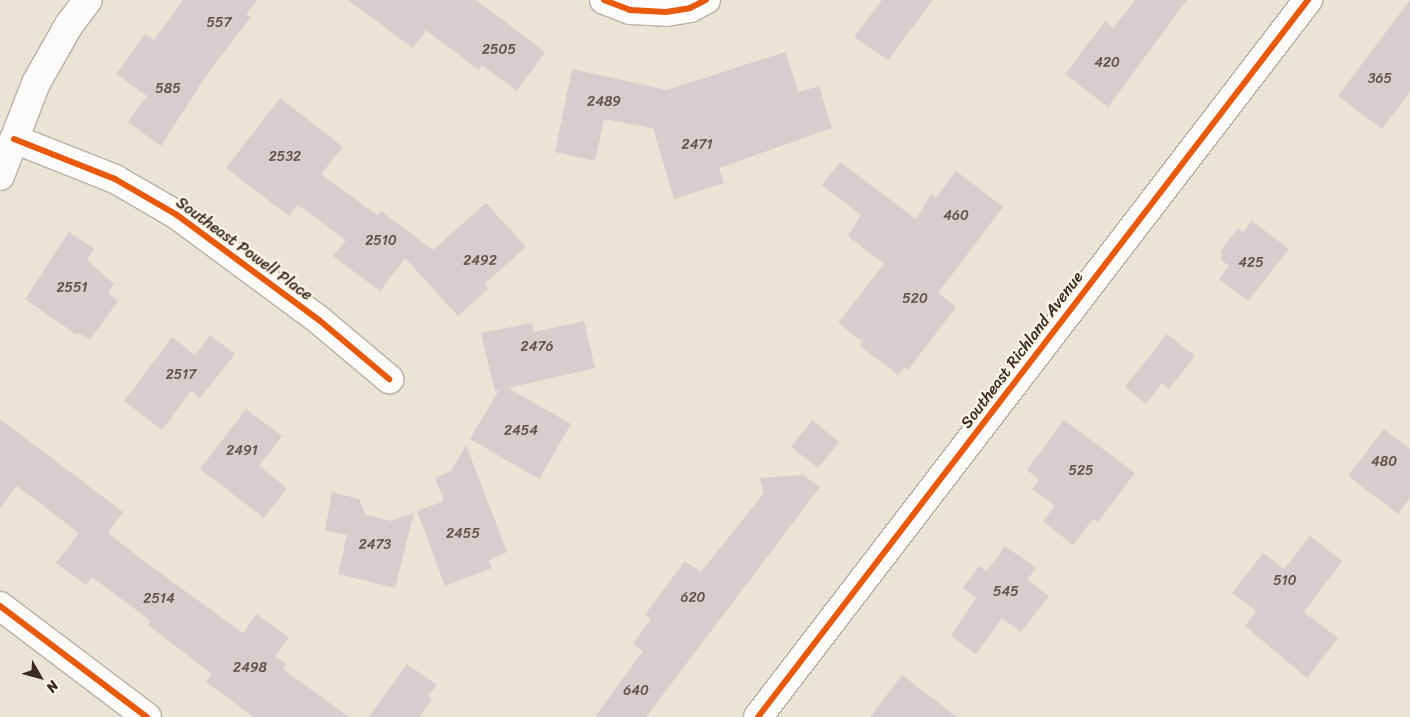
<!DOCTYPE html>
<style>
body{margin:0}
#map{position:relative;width:1410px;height:717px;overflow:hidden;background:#e9e4d4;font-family:Sriracha,sans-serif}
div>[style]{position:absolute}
.building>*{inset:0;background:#d7ccce}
.roads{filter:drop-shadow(1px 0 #b5b1a6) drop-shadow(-1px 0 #b5b1a6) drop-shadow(0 1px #b5b1a6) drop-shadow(0 -1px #b5b1a6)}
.minor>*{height:28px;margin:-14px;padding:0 14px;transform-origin:14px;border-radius:14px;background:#fcfbf9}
.cycleway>*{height:6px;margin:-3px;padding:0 3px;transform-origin:3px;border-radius:3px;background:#e8590c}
span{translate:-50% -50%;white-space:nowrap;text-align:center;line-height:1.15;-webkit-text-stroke:4.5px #fcf5e5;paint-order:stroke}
.number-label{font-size:14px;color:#62524a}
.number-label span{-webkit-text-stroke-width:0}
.street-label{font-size:16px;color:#3b2a1e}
.north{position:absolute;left:15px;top:652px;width:50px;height:50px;-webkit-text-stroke:4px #fcf5e5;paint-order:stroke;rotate:128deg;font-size:14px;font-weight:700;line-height:20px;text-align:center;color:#3b2a1e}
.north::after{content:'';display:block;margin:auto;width:18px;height:22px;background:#3b2a1e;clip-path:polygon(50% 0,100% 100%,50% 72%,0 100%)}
</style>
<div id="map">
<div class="building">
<div style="clip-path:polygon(183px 0,257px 0,246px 14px,251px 17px,205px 77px,161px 146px,128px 122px,147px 96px,116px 74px,145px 34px,154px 40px)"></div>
<div style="clip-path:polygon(348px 0,476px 0,545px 52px,517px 91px,482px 65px,479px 70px,426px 30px,413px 48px)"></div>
<div style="clip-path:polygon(882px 0,933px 0,888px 60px,854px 37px)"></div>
<div style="clip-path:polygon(1135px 0,1187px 0,1108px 107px,1065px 74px,1105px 21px,1113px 28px)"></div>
<div style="clip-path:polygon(1410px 0,1410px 92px,1382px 129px,1338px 96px)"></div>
<div style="clip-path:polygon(785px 52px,799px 92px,819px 86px,832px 128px,719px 168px,724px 183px,674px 199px,653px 128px,604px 119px,595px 161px,555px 152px,572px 69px,667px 90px)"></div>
<div style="clip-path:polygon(280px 98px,343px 147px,321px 174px,377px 215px,381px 211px,433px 250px,486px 203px,526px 247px,484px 284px,488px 289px,458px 316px,405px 258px,380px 291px,333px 256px,346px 240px,298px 205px,289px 216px,226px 168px)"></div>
<div style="clip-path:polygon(840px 162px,916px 219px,931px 194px,936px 198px,956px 171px,1003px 207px,938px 293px,956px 307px,908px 370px,904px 367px,898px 375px,860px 346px,863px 342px,838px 323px,884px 264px,848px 236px,861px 215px,822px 185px)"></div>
<div style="clip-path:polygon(1252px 221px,1289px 249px,1248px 301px,1219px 279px,1229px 266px,1220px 259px,1223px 255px,1220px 252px,1238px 228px,1243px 232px)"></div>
<div style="clip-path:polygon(69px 232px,94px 249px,87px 260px,114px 284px,108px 293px,118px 301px,90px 340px,79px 333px,77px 335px,25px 299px)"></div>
<div style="clip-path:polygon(584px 321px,595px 368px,508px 388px,571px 424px,539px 479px,470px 439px,499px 390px,495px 391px,481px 333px,532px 323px,534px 332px)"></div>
<div style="clip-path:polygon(1167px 334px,1195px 356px,1169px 389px,1162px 383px,1146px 404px,1125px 387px)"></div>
<div style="clip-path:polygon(210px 335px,235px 354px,200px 398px,191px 391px,162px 430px,124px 401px,172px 337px,195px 355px)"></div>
<div style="clip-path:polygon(246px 409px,282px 436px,259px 466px,287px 488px,264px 518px,200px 469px)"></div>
<div style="clip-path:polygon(0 419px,123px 512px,108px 533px,145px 562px,243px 633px,257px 614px,289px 638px,275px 656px,287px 664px,283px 669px,349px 717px,254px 717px,206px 682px,212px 674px,148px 625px,151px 621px,92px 577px,86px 585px,56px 563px,79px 533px,17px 486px,0 508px)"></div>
<div style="clip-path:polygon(812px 420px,839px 442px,818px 468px,791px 447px)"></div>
<div style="clip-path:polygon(1064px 420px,1135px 473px,1098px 522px,1093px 519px,1073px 545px,1043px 521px,1055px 506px,1032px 489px,1039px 479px,1027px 470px)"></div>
<div style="clip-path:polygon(1384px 429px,1410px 449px,1410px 498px,1398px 514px,1348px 476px)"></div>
<div style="clip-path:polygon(466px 445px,507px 552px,489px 560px,492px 568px,445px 586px,417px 511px,444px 501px,435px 478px,451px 471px)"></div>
<div style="clip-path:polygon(803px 475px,820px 487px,646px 717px,595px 717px,643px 651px,633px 644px,651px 619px,646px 615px,649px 609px,685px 561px,701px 572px,764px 493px,760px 478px)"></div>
<div style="clip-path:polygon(332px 492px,359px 499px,366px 515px,391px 521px,414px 513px,395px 588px,338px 574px,347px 535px,325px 530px)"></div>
<div style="clip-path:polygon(1310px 536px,1342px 561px,1304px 612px,1338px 638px,1307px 678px,1245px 626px,1256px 611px,1232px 593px,1263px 553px,1284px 569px)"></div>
<div style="clip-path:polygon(1005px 546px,1036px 568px,1027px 580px,1049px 596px,1021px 632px,1002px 618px,976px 654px,951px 636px,976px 598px,963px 588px,979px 566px,987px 571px)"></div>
<div style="clip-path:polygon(407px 664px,437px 685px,428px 696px,432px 699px,419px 717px,369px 717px)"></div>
<div style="clip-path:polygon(902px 675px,957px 717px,870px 717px)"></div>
</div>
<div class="roads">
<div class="minor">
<div style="left:604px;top:0;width:28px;rotate:21deg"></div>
<div style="left:630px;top:10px;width:36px;rotate:3deg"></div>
<div style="left:666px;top:12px;width:24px;rotate:-9deg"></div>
<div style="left:690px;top:8px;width:18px;rotate:-27deg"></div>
<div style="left:14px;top:139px;width:109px;rotate:21.6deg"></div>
<div style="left:115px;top:179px;width:72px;rotate:30.1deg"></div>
<div style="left:177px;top:215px;width:177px;rotate:36.5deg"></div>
<div style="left:319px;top:320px;width:92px;rotate:40.1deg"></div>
<div style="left:0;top:176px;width:100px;rotate:-68.8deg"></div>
<div style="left:36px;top:83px;width:67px;rotate:-60.4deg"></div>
<div style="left:69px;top:25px;width:31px;rotate:-53deg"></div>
<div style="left:0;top:606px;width:184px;rotate:37.1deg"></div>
<div style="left:758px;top:717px;width:904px;rotate:-52.51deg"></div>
</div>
</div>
<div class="cycleway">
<div style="left:604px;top:0;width:28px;rotate:21deg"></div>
<div style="left:630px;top:10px;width:36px;rotate:3deg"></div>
<div style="left:666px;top:12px;width:24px;rotate:-9deg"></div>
<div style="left:690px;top:8px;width:18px;rotate:-27deg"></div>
<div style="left:14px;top:139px;width:109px;rotate:21.6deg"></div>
<div style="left:115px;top:179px;width:72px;rotate:30.1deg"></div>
<div style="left:177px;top:215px;width:177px;rotate:36.5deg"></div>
<div style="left:319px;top:320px;width:92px;rotate:40.1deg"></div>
<div style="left:0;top:606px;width:184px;rotate:37.1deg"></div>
<div style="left:758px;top:717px;width:904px;rotate:-52.51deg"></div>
</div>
<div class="number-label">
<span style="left:219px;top:23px">557</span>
<span style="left:499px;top:50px">2505</span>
<span style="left:1107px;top:63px">420</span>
<span style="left:1380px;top:79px">365</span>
<span style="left:168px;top:89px">585</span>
<span style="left:604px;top:102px">2489</span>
<span style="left:697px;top:145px">2471</span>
<span style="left:285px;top:157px">2532</span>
<span style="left:956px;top:216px">460</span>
<span style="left:381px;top:241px">2510</span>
<span style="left:480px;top:261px">2492</span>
<span style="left:1251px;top:263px">425</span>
<span style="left:72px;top:288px">2551</span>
<span style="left:915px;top:299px">520</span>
<span style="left:537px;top:347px">2476</span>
<span style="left:181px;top:375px">2517</span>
<span style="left:521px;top:431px">2454</span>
<span style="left:242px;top:451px">2491</span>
<span style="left:1384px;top:462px">480</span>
<span style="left:1081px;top:471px">525</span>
<span style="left:463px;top:534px">2455</span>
<span style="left:375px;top:545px">2473</span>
<span style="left:1285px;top:581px">510</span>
<span style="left:1006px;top:592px">545</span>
<span style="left:693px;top:598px">620</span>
<span style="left:159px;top:599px">2514</span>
<span style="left:250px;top:668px">2498</span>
<span style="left:636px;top:691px">640</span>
</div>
<div class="street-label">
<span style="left:244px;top:249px;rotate:36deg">Southeast Powell Place</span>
<span style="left:1022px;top:350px;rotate:-53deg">Southeast Richland Avenue</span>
</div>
<div class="north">N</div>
</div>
